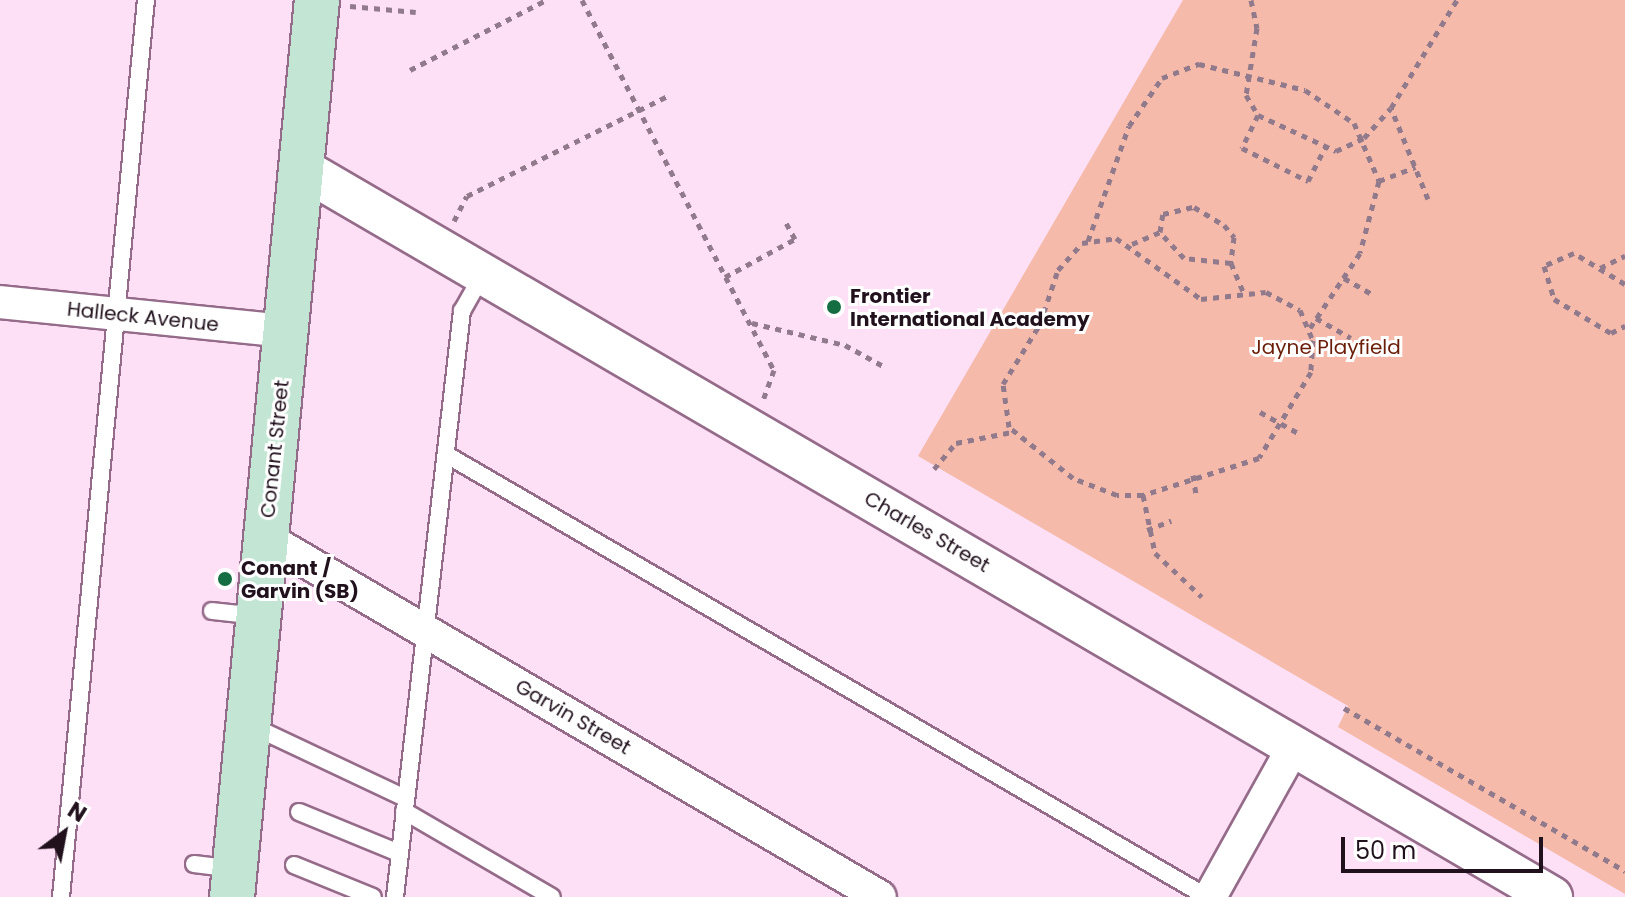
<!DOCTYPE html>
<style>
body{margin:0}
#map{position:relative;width:1625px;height:897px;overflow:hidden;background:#fde0f5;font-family:Poppins,sans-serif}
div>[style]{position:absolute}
.green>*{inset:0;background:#f5baaa}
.path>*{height:5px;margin-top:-2.5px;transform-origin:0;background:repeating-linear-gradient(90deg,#917a8b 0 6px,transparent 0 12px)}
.roads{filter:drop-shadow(2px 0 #956b8a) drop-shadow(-2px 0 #956b8a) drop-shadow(0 2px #956b8a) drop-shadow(0 -2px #956b8a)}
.service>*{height:16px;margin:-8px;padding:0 8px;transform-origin:8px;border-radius:8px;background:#fff}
.minor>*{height:32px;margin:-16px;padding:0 16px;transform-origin:16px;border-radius:16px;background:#fff}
.tertiary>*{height:40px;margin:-20px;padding:0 20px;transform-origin:20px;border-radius:20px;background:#fff}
.secondary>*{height:44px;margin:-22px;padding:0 22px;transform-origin:22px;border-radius:22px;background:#c3e6d4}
.dots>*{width:22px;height:22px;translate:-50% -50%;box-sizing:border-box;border:4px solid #fff;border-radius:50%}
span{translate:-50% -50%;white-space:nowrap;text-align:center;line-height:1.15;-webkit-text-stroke:6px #fff;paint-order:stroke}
.poi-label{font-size:20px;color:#21111d;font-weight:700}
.left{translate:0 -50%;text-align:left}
.street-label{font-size:20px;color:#21111d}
.park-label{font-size:20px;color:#6a1e08}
.north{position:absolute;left:24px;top:793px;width:80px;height:80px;-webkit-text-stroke:6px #fff;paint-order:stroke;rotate:32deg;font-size:22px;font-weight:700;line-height:32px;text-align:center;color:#21111d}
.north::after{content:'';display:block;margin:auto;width:28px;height:36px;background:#21111d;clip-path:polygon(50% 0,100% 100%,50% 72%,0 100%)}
.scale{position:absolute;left:1341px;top:837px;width:202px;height:36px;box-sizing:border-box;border:4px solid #21111d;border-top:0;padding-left:10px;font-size:24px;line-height:28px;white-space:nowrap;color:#21111d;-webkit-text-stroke:6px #fff;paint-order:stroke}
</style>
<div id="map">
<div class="green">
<div style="clip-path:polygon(1183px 0,1625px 0,1625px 894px,1338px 727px,1348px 706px,918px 456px)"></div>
</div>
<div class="path">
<div style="left:582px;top:0;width:417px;rotate:62.6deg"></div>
<div style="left:774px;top:370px;width:32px;rotate:110deg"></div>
<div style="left:1251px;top:0;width:29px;rotate:78deg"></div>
<div style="left:1257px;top:28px;width:68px;rotate:99.3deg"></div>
<div style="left:1246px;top:95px;width:23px;rotate:59deg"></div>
<div style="left:1258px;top:115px;width:86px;rotate:24.8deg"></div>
<div style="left:1336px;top:151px;width:31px;rotate:-25deg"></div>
<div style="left:1364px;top:138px;width:40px;rotate:-48deg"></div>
<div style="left:350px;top:6px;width:66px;rotate:5.2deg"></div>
<div style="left:410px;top:70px;width:153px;rotate:-27.2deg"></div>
<div style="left:1258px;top:115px;width:37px;rotate:116deg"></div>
<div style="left:1242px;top:148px;width:74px;rotate:26.6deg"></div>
<div style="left:1308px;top:181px;width:38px;rotate:-63deg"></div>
<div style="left:1379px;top:181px;width:39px;rotate:-21deg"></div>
<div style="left:1428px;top:199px;width:98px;rotate:-112.1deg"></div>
<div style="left:1391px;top:108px;width:127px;rotate:-58.6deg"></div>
<div style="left:454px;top:221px;width:28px;rotate:-63deg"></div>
<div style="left:467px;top:196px;width:227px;rotate:-26.5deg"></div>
<div style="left:1116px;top:238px;width:105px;rotate:35.7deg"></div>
<div style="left:1201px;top:299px;width:65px;rotate:-6.1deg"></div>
<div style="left:1266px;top:292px;width:38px;rotate:28deg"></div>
<div style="left:1300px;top:310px;width:33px;rotate:67deg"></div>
<div style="left:1313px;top:340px;width:32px;rotate:94deg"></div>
<div style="left:1311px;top:372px;width:100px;rotate:121.2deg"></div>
<div style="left:1259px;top:458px;width:122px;rotate:162.3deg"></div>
<div style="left:1143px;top:495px;width:26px;rotate:180deg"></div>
<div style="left:1117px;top:495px;width:47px;rotate:-158.9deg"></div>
<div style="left:1073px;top:478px;width:82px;rotate:-141.4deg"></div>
<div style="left:1009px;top:427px;width:43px;rotate:-97.9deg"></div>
<div style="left:1003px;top:384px;width:70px;rotate:-58.3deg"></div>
<div style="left:1040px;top:324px;width:57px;rotate:-71.6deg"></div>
<div style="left:1058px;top:270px;width:36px;rotate:-48deg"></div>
<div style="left:1082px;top:243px;width:34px;rotate:-8deg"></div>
<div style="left:1088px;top:241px;width:122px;rotate:-70.4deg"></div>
<div style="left:1129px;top:126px;width:58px;rotate:-55.5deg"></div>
<div style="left:1162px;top:78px;width:40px;rotate:-21deg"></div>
<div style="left:1199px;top:64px;width:109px;rotate:13.8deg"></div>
<div style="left:1305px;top:90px;width:59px;rotate:34deg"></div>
<div style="left:1354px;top:123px;width:63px;rotate:66.7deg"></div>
<div style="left:1379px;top:181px;width:74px;rotate:104.8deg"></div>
<div style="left:1360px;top:253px;width:90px;rotate:123.7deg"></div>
<div style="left:1132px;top:244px;width:30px;rotate:-23deg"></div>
<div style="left:1231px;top:263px;width:47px;rotate:-173.9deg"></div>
<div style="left:1184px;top:258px;width:35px;rotate:-133deg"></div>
<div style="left:1160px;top:232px;width:18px;rotate:-81deg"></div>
<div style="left:1163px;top:214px;width:32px;rotate:-13deg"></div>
<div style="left:1194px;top:207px;width:35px;rotate:31deg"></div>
<div style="left:1224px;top:225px;width:16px;rotate:50deg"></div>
<div style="left:1234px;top:237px;width:26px;rotate:97deg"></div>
<div style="left:1231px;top:263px;width:33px;rotate:67deg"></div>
<div style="left:1600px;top:268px;width:28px;rotate:-26deg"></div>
<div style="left:725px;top:277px;width:80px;rotate:-28.5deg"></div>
<div style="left:795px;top:239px;width:23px;rotate:-119deg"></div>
<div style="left:1344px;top:278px;width:34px;rotate:30deg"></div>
<div style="left:1625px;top:284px;width:60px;rotate:-148.7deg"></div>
<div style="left:1574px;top:253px;width:33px;rotate:157deg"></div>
<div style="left:1544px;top:266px;width:34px;rotate:73deg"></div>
<div style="left:1554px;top:299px;width:66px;rotate:30.8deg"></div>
<div style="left:1611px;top:333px;width:16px;rotate:-27deg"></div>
<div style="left:1316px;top:318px;width:40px;rotate:29.7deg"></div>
<div style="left:752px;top:323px;width:96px;rotate:13.3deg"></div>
<div style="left:845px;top:345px;width:43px;rotate:28.9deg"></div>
<div style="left:1260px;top:412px;width:43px;rotate:28.9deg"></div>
<div style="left:934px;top:469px;width:34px;rotate:-50deg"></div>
<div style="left:956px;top:443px;width:57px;rotate:-11.1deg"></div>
<div style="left:1193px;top:475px;width:20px;rotate:81deg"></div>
<div style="left:1143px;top:495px;width:59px;rotate:78.3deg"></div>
<div style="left:1155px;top:553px;width:64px;rotate:43.1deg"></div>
<div style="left:1147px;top:530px;width:26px;rotate:-21deg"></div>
<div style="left:1344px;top:708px;width:325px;rotate:30.1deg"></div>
</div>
<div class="roads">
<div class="service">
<div style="left:447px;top:455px;width:879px;rotate:30.18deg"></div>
<div style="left:212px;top:611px;width:45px;rotate:6.3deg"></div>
<div style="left:250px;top:725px;width:171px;rotate:25.2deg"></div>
<div style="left:404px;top:811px;width:171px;rotate:30.2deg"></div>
<div style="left:299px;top:812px;width:108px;rotate:22.3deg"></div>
<div style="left:194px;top:864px;width:39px;rotate:7deg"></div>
<div style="left:294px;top:865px;width:85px;rotate:22.1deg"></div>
<div style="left:61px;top:897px;width:901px;rotate:-84.59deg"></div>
<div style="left:395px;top:897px;width:590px;rotate:-83.48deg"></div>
<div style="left:462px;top:311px;width:43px;rotate:-60.4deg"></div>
</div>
<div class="minor">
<div style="left:0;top:302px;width:287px;rotate:5.8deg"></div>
<div style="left:266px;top:538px;width:711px;rotate:30.31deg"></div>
<div style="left:1210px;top:897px;width:173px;rotate:-60.9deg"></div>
</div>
<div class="tertiary">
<div style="left:301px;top:168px;width:1448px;rotate:30.23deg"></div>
</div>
<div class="secondary">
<div style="left:232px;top:897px;width:901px;rotate:-84.59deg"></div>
</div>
</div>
<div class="dots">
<div style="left:834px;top:307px;background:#156e41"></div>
<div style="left:225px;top:579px;background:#156e41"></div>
</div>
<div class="poi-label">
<span class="left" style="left:850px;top:308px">Frontier<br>International Academy</span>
<span class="left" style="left:241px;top:580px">Conant /<br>Garvin (SB)</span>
</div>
<div class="street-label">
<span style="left:143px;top:317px;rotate:6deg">Halleck Avenue</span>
<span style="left:275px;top:449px;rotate:-84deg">Conant Street</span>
<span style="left:927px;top:532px;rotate:30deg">Charles Street</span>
<span style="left:573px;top:717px;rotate:30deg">Garvin Street</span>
</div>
<div class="park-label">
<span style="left:1326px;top:347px">Jayne Playfield</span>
</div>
<div class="north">N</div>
<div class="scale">50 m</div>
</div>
